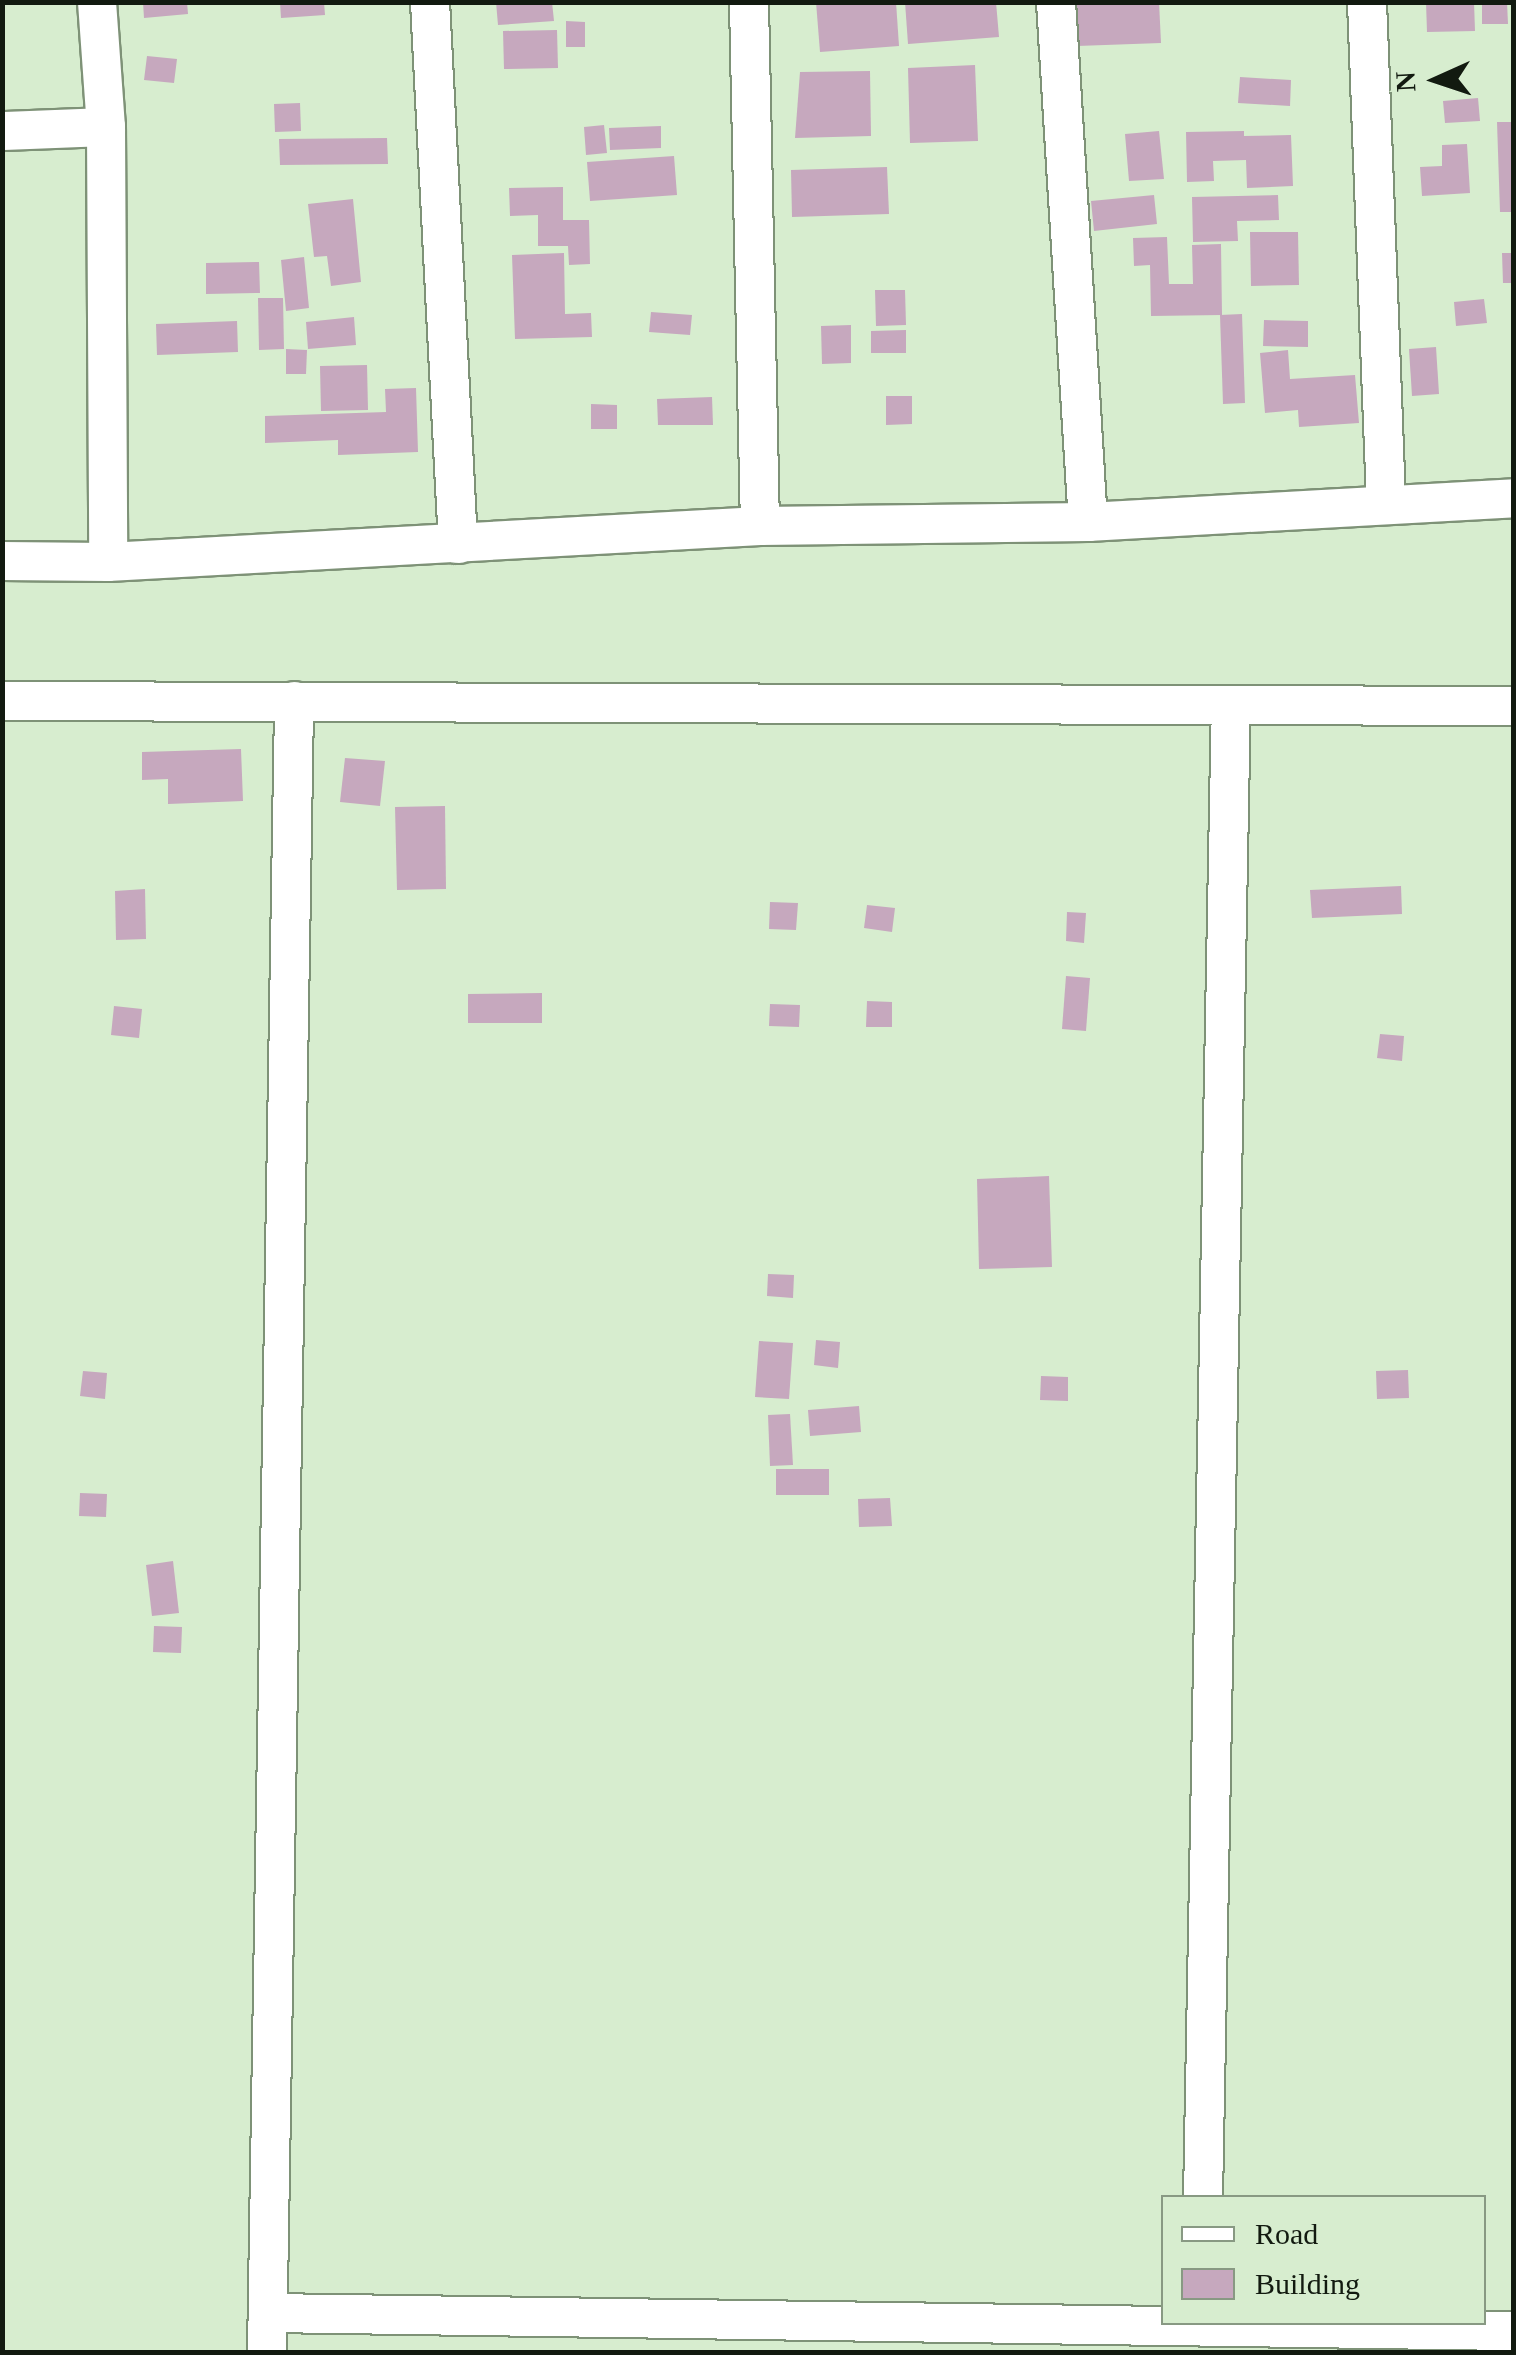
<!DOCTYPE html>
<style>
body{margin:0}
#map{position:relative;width:1516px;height:2355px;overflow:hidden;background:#d7edcf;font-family:"Times New Roman",serif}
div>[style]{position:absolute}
.building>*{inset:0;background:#c6a8be}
.roads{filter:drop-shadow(2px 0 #7e9277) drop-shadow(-2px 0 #7e9277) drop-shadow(0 2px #7e9277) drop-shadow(0 -2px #7e9277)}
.minor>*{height:38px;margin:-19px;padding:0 19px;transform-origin:19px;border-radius:19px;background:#fff}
span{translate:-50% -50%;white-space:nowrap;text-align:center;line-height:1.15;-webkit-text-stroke:9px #d7edcf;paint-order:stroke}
.frame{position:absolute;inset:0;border:5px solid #121a10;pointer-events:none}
.legend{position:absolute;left:1161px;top:2195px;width:325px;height:130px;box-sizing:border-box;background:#d7edcf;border:2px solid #889983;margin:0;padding:12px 18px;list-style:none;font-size:30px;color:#121a10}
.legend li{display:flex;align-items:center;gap:20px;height:50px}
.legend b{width:50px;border:2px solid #889983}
.north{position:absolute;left:1386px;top:30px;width:100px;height:100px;-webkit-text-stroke:8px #d7edcf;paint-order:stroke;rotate:267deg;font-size:28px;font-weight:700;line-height:40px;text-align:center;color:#121a10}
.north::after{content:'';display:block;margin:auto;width:35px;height:45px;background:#121a10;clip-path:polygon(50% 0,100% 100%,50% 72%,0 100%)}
</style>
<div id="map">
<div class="building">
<div style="clip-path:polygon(143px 2px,187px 2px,188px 14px,144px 18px)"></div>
<div style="clip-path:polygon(280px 2px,324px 2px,325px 15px,281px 18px)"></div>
<div style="clip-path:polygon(496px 2px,552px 2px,554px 21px,498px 25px)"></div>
<div style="clip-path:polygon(816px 2px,896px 2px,899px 46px,820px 52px)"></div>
<div style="clip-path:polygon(905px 2px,996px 2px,999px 37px,908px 44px)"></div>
<div style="clip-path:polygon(1159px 2px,1161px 43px,1077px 46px,1075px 5px)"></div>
<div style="clip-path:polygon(1426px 2px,1474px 2px,1475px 31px,1427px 32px)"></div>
<div style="clip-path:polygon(1482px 2px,1507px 2px,1508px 24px,1482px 24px)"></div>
<div style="clip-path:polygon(566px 21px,585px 22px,585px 47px,566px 47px)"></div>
<div style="clip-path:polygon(557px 30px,558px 68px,504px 69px,503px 31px)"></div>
<div style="clip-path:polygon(147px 56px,177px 59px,174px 83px,144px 80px)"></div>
<div style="clip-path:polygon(975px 65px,978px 141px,910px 143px,908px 68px)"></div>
<div style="clip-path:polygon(870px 71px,871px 136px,795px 138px,800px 72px)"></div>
<div style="clip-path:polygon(1240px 77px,1291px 80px,1290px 106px,1238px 103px)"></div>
<div style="clip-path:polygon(1478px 98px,1480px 121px,1445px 123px,1443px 101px)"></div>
<div style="clip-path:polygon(300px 103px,301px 131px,275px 132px,274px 104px)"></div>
<div style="clip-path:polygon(1497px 122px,1514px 122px,1514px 212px,1500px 212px)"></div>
<div style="clip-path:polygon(604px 125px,607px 153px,586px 155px,584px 127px)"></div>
<div style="clip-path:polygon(661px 126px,661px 148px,610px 150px,609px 128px)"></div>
<div style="clip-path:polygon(1159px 131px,1164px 179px,1129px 181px,1125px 134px)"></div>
<div style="clip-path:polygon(1244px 131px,1244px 136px,1291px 135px,1293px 186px,1247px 188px,1246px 160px,1213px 161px,1214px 181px,1187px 182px,1186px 132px)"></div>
<div style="clip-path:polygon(387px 138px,388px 164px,280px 165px,279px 139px)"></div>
<div style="clip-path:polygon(1467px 144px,1470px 193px,1422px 196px,1420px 167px,1442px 166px,1442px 145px)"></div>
<div style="clip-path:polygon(674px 156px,677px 195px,590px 201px,587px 162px)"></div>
<div style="clip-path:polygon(887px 167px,889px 214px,792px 217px,791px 170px)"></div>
<div style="clip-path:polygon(563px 187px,563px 220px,589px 220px,590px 264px,569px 265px,568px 246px,538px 246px,538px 215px,510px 216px,509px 188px)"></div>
<div style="clip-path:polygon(1154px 195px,1157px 224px,1094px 231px,1091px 201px)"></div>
<div style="clip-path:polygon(1278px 195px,1279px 220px,1237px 221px,1238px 241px,1193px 242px,1192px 197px)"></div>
<div style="clip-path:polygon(353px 199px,361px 282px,331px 286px,327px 256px,314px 257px,308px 204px)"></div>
<div style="clip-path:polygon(1250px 232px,1298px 232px,1299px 285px,1251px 286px)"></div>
<div style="clip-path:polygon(1167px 237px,1169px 284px,1193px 284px,1192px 245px,1221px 244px,1222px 315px,1151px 316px,1150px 265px,1134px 266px,1133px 238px)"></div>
<div style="clip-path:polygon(564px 253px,565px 314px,591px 313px,592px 337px,515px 339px,512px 255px)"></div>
<div style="clip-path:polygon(1502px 253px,1514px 253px,1514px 283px,1503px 283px)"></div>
<div style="clip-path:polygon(304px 257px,309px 308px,286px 311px,281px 260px)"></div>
<div style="clip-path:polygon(259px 262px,260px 293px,206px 294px,206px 263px)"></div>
<div style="clip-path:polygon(875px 290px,905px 290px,906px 325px,876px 326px)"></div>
<div style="clip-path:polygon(258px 298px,283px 298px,284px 349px,259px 350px)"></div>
<div style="clip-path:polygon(1484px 299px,1487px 323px,1456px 326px,1454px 302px)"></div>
<div style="clip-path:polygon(651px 312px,692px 315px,690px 335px,649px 332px)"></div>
<div style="clip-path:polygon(1242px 314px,1245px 403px,1223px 404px,1220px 315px)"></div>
<div style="clip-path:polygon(354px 317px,356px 345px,308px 349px,306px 322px)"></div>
<div style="clip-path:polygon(1264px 320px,1308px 321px,1308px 347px,1263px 346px)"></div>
<div style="clip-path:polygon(237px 321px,238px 352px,157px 355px,156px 324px)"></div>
<div style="clip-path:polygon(851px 325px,851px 363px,822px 364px,821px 326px)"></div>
<div style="clip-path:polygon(906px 330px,906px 353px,871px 353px,871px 331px)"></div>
<div style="clip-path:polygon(1436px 347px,1439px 394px,1412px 396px,1409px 349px)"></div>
<div style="clip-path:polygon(286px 349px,307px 350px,306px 374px,286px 374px)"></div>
<div style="clip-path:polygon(1288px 350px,1290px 379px,1355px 375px,1359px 423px,1299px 427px,1298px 410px,1265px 413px,1260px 353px)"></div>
<div style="clip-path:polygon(367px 365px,368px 410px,321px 411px,320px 366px)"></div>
<div style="clip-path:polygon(416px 388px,418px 452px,338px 455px,338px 440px,265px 443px,265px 416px,386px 412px,385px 389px)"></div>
<div style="clip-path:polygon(886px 396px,912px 396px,912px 424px,886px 425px)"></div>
<div style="clip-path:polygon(712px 397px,713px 425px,658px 425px,657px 399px)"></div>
<div style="clip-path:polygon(591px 404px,617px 405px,617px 429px,591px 429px)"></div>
<div style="clip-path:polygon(241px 749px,243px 801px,168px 804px,168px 779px,142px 780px,142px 752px)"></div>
<div style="clip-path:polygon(345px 758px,385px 761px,380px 806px,340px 802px)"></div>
<div style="clip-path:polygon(445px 806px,446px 889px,397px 890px,395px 807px)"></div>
<div style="clip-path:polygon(1401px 886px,1402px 914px,1312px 918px,1310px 890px)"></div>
<div style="clip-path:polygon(145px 889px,146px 939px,116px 940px,115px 891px)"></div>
<div style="clip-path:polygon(770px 902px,798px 903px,796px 930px,769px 929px)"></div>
<div style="clip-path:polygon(867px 905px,895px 908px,892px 932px,864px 928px)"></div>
<div style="clip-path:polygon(1067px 912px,1086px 913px,1084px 943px,1066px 941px)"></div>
<div style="clip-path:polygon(1066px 976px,1090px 978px,1086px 1031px,1062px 1029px)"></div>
<div style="clip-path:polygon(542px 993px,542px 1023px,468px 1023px,468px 994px)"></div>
<div style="clip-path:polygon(867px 1001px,892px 1002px,892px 1027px,866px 1027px)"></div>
<div style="clip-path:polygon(770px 1004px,800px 1005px,799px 1027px,769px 1026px)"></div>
<div style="clip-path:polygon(114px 1006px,142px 1009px,139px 1038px,111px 1035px)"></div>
<div style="clip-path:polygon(1380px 1034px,1404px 1036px,1402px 1061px,1377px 1058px)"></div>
<div style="clip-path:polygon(1049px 1176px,1052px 1267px,979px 1269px,977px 1179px)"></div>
<div style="clip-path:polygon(768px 1274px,794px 1275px,793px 1298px,767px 1296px)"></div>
<div style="clip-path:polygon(816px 1340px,840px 1342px,838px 1368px,814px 1365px)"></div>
<div style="clip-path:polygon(759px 1341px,793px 1343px,789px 1399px,755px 1397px)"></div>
<div style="clip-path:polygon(1408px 1370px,1409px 1398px,1377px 1399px,1376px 1371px)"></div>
<div style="clip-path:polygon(83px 1371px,107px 1373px,105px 1399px,80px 1396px)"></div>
<div style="clip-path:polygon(1041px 1376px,1068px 1377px,1068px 1401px,1040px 1400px)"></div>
<div style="clip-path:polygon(859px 1406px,861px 1432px,810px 1436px,808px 1410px)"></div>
<div style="clip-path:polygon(790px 1414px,793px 1465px,770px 1466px,768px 1415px)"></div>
<div style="clip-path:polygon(776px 1469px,829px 1469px,829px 1495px,776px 1495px)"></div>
<div style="clip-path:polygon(80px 1493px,107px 1494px,106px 1517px,79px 1516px)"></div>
<div style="clip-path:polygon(890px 1498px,892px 1526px,859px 1527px,858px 1499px)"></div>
<div style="clip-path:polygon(173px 1561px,179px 1613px,152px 1616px,146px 1565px)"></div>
<div style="clip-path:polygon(154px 1626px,182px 1627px,181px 1653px,153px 1652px)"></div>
</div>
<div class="roads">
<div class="minor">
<div style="left:97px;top:2px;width:125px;rotate:85.9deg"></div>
<div style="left:106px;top:127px;width:435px;rotate:89.7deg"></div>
<div style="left:430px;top:2px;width:543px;rotate:87.04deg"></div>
<div style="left:749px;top:2px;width:524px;rotate:88.8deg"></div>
<div style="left:1056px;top:2px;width:521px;rotate:86.48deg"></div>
<div style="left:1367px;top:2px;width:500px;rotate:87.82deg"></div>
<div style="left:2px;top:131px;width:104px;rotate:-2.2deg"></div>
<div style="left:2px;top:561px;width:106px;rotate:0.5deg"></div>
<div style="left:108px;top:562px;width:653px;rotate:-3.16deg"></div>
<div style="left:760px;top:526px;width:328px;rotate:-0.7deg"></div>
<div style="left:1088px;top:522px;width:427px;rotate:-3.2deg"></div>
<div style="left:2px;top:701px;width:1512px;rotate:0.19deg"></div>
<div style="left:1203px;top:2198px;width:1493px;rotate:-88.93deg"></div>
<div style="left:268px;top:2313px;width:1246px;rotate:0.83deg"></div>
<div style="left:267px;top:2352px;width:1651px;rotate:-89.06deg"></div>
</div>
</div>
<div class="frame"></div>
<ul class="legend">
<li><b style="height:12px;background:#fff"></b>Road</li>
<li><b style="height:28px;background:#c6a8be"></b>Building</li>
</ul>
<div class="north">N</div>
</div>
